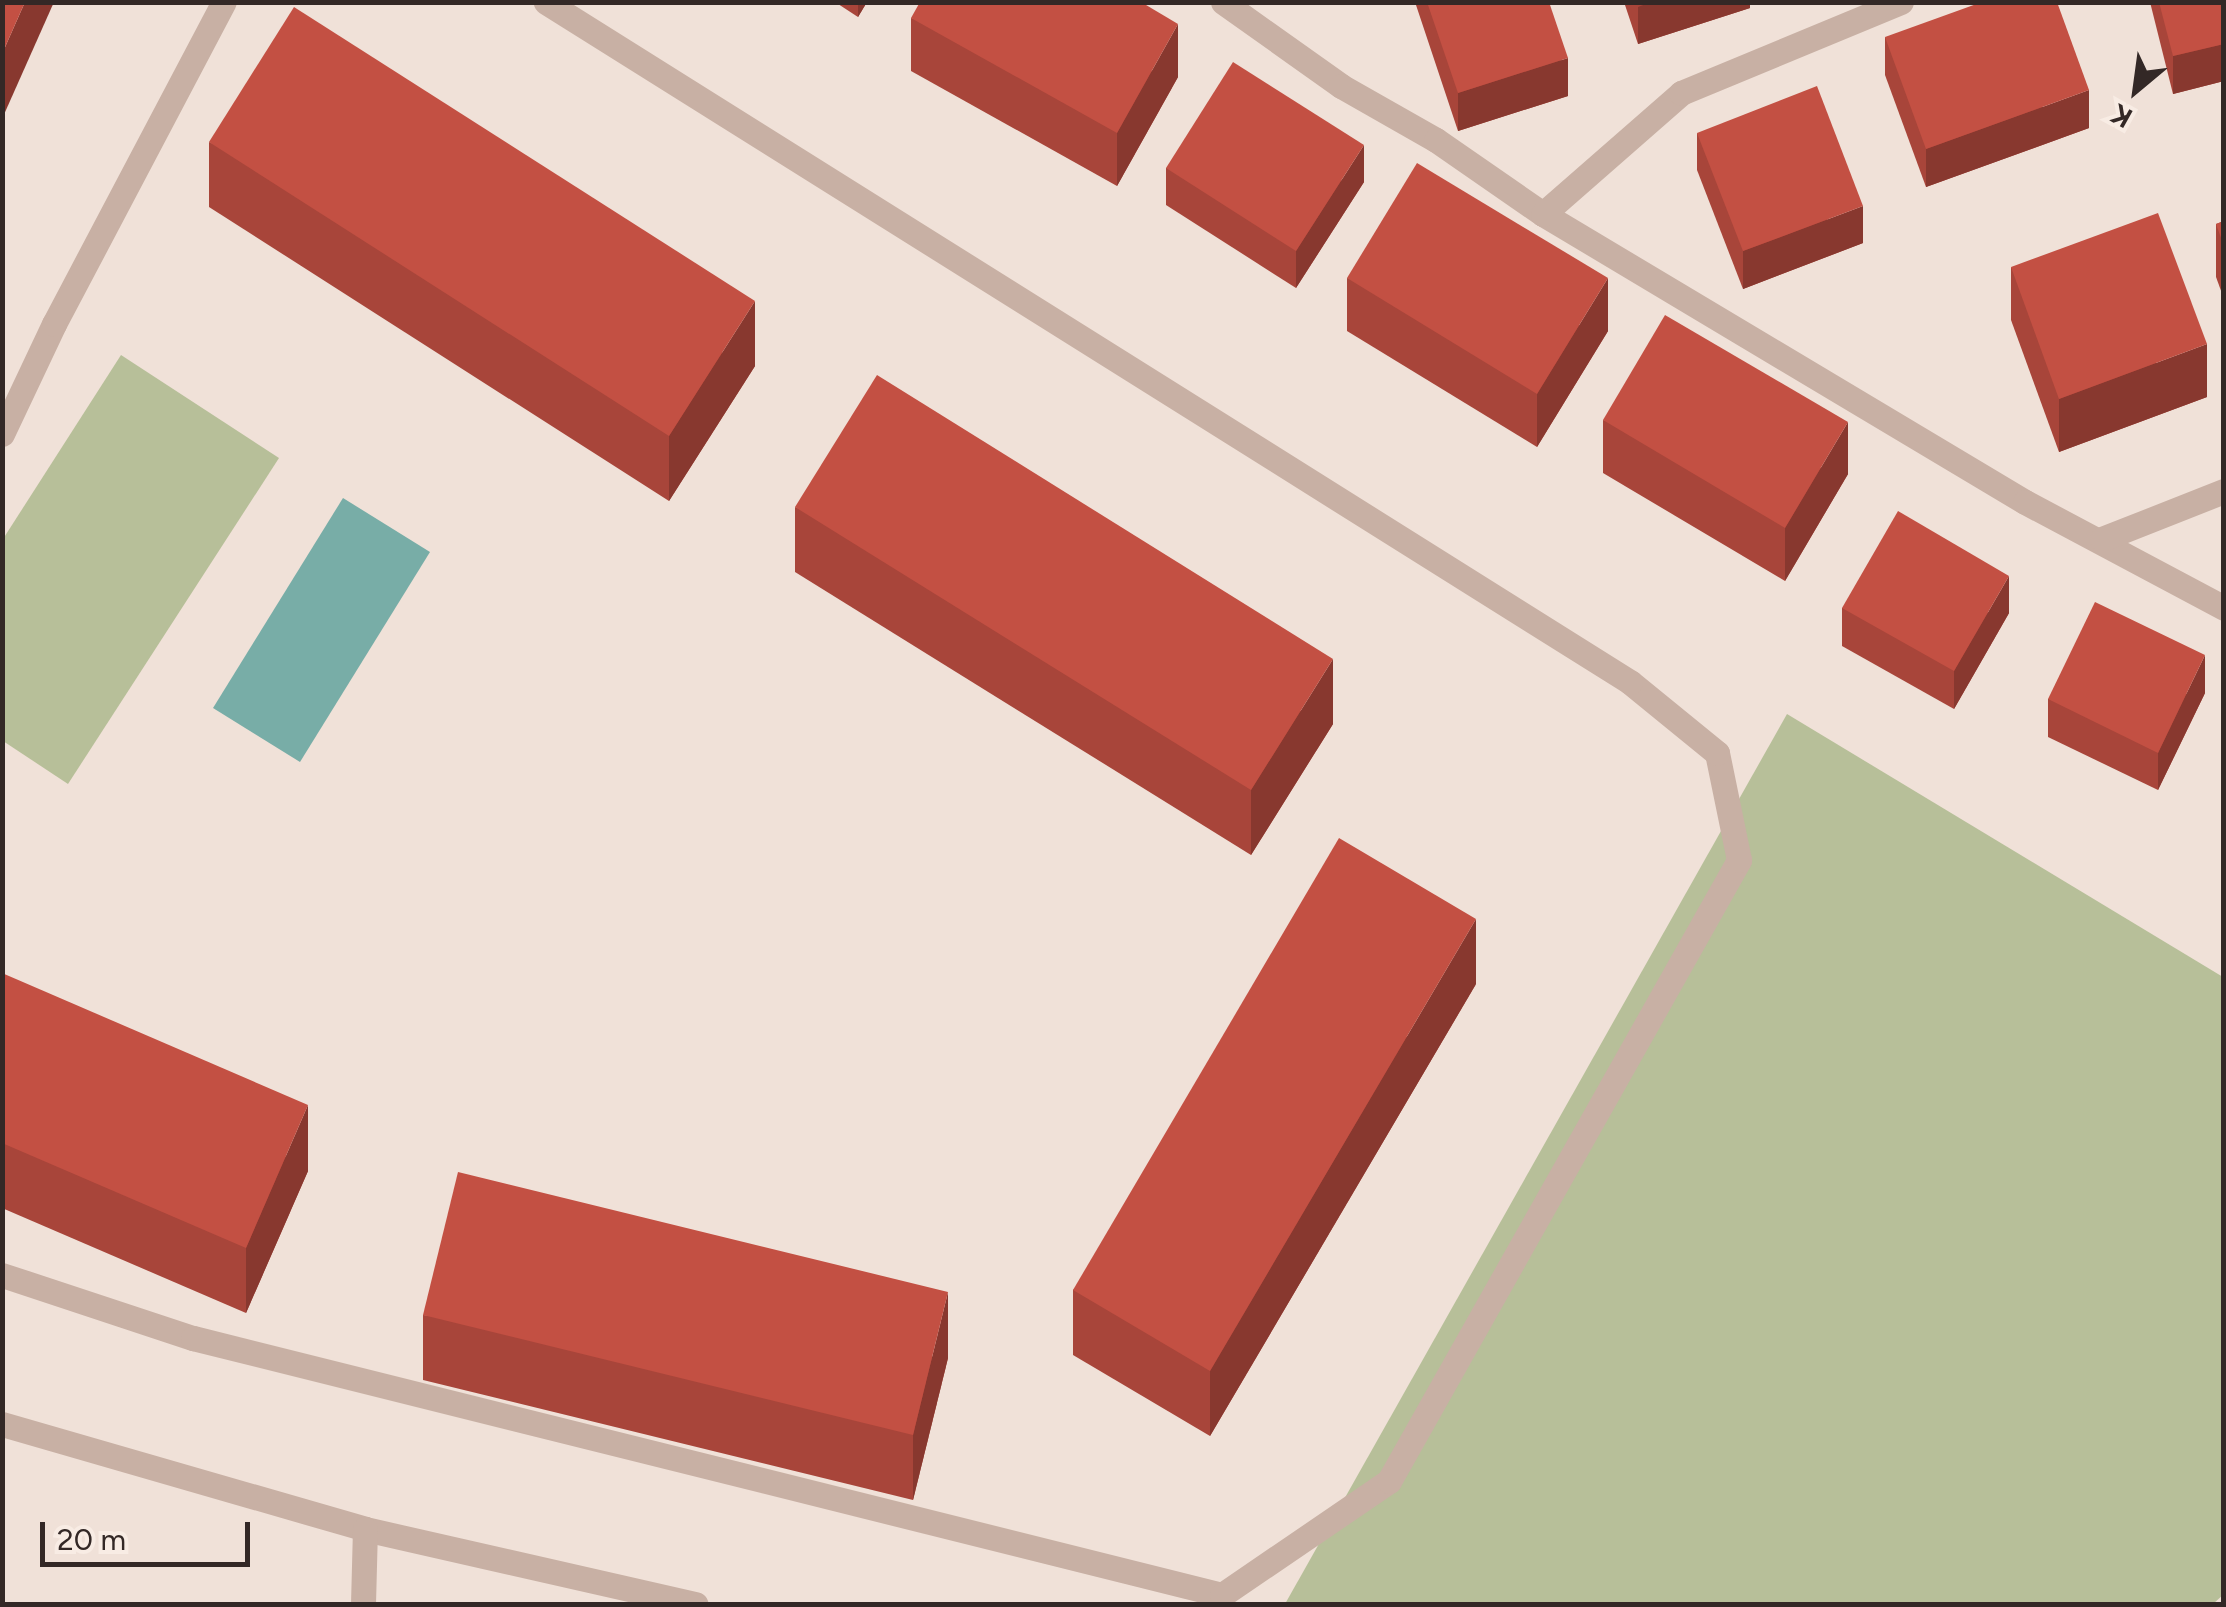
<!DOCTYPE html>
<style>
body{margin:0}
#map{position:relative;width:2226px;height:1607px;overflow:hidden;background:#f0e1d8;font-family:Figtree,sans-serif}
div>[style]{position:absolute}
.green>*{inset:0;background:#b7bf99}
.water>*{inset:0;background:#78ada7}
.service>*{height:25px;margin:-12.5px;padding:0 12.5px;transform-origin:12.5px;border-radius:12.5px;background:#c8b0a4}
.minor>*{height:25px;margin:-12.5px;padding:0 12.5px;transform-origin:12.5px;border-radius:12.5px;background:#c8b0a4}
.wall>*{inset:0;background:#a8453a}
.shaded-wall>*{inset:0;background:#88382f}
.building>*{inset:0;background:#c35043}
span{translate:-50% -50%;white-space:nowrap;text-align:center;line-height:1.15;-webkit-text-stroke:10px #f8ece4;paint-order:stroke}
.frame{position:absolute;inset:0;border:5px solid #332826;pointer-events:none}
.north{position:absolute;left:2086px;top:40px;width:100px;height:100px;-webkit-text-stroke:8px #f8ece4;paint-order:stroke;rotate:209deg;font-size:28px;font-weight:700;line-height:40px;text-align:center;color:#332826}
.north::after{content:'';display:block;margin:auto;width:35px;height:45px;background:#332826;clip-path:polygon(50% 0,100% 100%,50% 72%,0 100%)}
.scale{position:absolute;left:40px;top:1522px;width:210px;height:45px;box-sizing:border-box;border:5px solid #332826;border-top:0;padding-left:12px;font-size:30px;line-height:35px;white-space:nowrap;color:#332826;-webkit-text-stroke:8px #f8ece4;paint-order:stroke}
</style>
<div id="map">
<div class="green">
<div style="clip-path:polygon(121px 355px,279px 458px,68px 784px,3px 741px,3px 539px)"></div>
<div style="clip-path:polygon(1787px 714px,2223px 977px,2224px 1594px,2213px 1604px,1285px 1604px)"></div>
</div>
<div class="water">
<div style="clip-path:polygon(343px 498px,430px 552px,300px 762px,213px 708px)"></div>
</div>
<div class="service">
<div style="left:1223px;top:2px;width:145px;rotate:35.4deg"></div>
<div style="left:1341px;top:86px;width:109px;rotate:29.6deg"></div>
<div style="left:1436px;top:140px;width:130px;rotate:34.7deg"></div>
<div style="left:1543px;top:214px;width:561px;rotate:30.86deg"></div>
<div style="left:2025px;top:502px;width:225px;rotate:28deg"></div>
<div style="left:1543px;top:214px;width:184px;rotate:-41.2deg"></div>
<div style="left:1681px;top:93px;width:238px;rotate:-22.5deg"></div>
<div style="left:2px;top:434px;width:122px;rotate:-64.7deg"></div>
<div style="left:54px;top:324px;width:364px;rotate:-62.2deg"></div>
<div style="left:2102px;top:539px;width:131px;rotate:-21.5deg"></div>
<div style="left:2px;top:1275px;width:201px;rotate:18.3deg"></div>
<div style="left:193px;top:1338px;width:1061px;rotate:14.02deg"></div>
<div style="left:1222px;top:1595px;width:202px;rotate:-34.3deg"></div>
<div style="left:1389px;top:1481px;width:713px;rotate:-60.59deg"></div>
<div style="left:1739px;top:860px;width:109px;rotate:-101.6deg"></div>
<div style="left:1717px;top:753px;width:112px;rotate:-140.8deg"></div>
<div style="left:1630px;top:682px;width:1280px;rotate:-147.9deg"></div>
</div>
<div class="minor">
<div style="left:2px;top:1424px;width:378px;rotate:16.1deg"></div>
<div style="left:365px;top:1529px;width:339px;rotate:12.8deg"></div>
<div style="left:363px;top:1604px;width:75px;rotate:-88.5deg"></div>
</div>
<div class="wall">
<div style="clip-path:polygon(835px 2px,867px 2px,858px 17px)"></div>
<div style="clip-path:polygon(1415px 2px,1549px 2px,1568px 96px,1458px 131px)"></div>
<div style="clip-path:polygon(1624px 2px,1750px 2px,1750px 8px,1638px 44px)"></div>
<div style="clip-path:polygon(2150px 2px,2224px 2px,2224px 81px,2173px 94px)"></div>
<div style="clip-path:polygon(911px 18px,1178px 77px,1117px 186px,911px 71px)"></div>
<div style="clip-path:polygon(1885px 37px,2089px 128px,1926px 187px,1885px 75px)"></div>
<div style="clip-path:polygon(1697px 133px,1863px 243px,1743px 289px,1697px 170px)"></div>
<div style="clip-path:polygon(209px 142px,755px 366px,669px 501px,209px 207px)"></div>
<div style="clip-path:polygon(1166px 168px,1364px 182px,1296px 288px,1166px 205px)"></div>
<div style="clip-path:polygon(2224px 221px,2224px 299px,2216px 277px,2216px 224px)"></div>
<div style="clip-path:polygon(2011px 267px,2207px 397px,2059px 452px,2011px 320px)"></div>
<div style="clip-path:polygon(1347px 278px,1608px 331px,1537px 447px,1347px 331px)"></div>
<div style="clip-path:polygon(1603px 420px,1848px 474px,1785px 581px,1603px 473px)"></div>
<div style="clip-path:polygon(795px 507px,1333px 724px,1251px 855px,795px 572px)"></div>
<div style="clip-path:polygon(1842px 608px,2009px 613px,1954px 709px,1842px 646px)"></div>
<div style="clip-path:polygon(2205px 693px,2158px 790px,2048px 737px,2048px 699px)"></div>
<div style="clip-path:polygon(2224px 814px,2224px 854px,2222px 854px)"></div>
<div style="clip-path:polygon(2px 973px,308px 1171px,246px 1313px,2px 1208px)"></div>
<div style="clip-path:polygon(1476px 984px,1210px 1436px,1073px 1355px,1073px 1290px)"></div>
<div style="clip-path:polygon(423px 1315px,948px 1358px,913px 1500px,423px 1380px)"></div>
</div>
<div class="shaded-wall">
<div style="clip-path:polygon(25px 2px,54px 2px,2px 119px,2px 54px)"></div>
<div style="clip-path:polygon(858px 2px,867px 2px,858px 17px)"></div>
<div style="clip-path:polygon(1651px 2px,1750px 2px,1750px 8px,1638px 44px,1638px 7px)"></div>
<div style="clip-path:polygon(1178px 24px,1178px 77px,1117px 186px,1117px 133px)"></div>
<div style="clip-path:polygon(2224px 44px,2224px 81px,2173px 94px,2173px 56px)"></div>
<div style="clip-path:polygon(1568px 58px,1568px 96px,1458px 131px,1458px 93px)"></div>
<div style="clip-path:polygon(2089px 90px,2089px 128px,1926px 187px,1926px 149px)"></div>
<div style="clip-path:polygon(1364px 145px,1364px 182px,1296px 288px,1296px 251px)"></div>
<div style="clip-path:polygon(1863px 206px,1863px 243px,1743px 289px,1743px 251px)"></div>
<div style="clip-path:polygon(1608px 278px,1608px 331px,1537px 447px,1537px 394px)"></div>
<div style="clip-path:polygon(755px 301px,755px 366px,669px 501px,669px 436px)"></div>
<div style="clip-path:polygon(2207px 344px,2207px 397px,2059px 452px,2059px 399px)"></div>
<div style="clip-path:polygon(1848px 422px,1848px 474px,1785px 581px,1785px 528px)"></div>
<div style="clip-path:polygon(2009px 576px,2009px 613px,1954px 709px,1954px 671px)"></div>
<div style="clip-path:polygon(2205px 655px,2205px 693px,2158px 790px,2158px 753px)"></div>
<div style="clip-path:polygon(1333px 659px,1333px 724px,1251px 855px,1251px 790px)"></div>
<div style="clip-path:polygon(1476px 919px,1476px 984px,1210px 1436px,1210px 1371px)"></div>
<div style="clip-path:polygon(308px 1105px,308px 1171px,246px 1313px,246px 1248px)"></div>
<div style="clip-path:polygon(948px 1292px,948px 1358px,913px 1500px,913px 1435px)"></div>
</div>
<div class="building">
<div style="clip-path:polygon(2px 2px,25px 2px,2px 54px)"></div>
<div style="clip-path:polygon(920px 2px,1141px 2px,1178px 24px,1117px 133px,911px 18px)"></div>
<div style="clip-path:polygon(1427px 2px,1549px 2px,1568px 58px,1458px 93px)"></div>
<div style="clip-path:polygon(1982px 2px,2057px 2px,2089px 90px,1926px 149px,1885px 37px)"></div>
<div style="clip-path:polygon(2159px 2px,2224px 2px,2224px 44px,2173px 56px)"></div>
<div style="clip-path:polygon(294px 7px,755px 301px,669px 436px,209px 142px)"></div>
<div style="clip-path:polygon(1233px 62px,1364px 145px,1296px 251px,1166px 168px)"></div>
<div style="clip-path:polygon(1817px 86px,1863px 206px,1743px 251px,1697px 133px)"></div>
<div style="clip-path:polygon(1417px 163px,1608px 278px,1537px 394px,1347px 278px)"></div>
<div style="clip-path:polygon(2158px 213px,2207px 344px,2059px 399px,2011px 267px)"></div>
<div style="clip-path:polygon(2224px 221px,2224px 246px,2216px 224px)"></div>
<div style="clip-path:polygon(1665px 315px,1848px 422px,1785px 528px,1603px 420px)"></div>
<div style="clip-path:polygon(877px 375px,1333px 659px,1251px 790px,795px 507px)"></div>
<div style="clip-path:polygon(1898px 511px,2009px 576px,1954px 671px,1842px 608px)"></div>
<div style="clip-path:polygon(2095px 602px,2205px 655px,2158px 753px,2048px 699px)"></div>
<div style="clip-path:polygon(1339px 838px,1476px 919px,1210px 1371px,1073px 1290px)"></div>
<div style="clip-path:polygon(2px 973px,308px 1105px,246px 1248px,2px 1143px)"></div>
<div style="clip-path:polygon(458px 1172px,948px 1292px,913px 1435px,423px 1315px)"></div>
</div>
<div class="frame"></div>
<div class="north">K</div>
<div class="scale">20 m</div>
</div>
